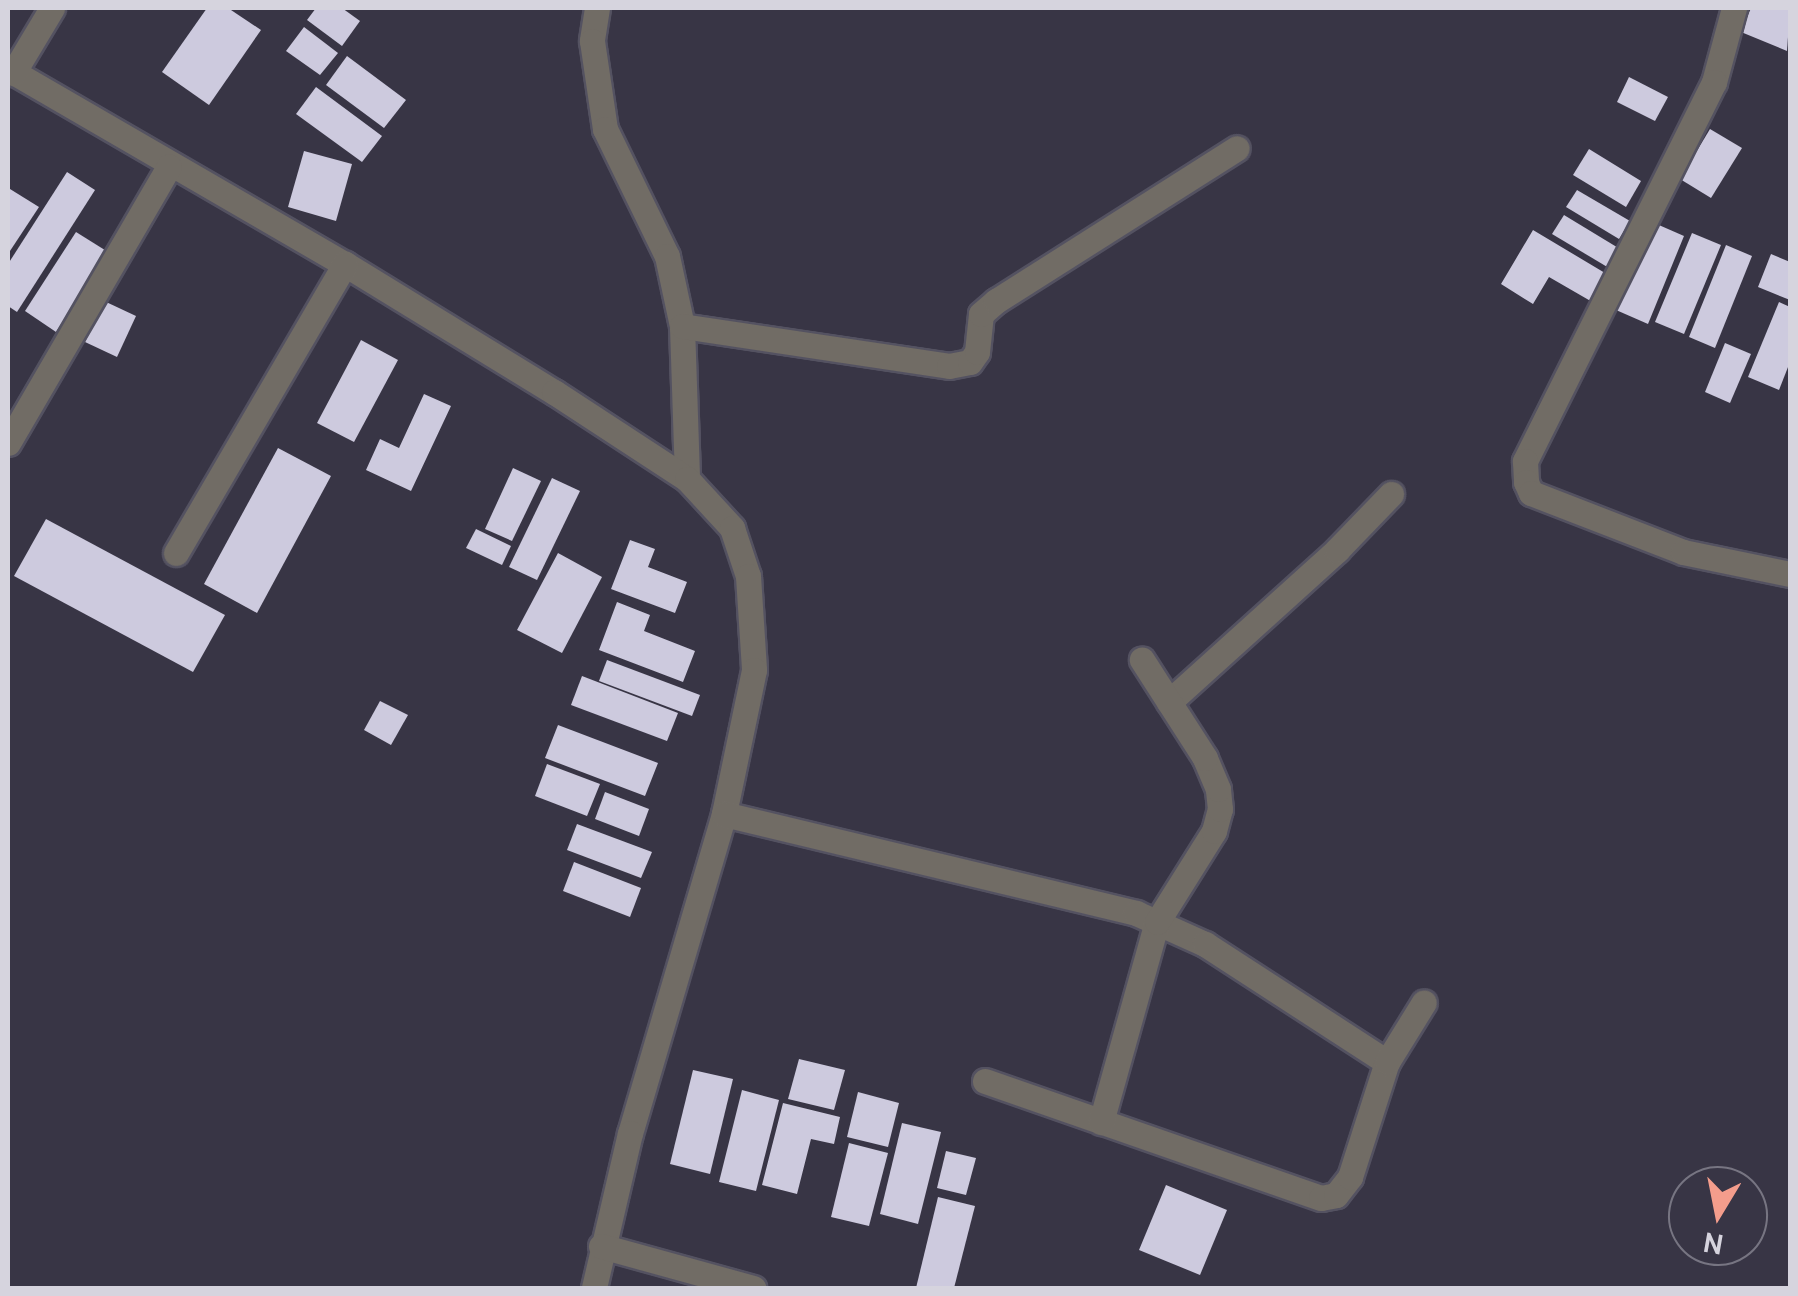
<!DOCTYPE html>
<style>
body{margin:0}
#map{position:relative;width:1798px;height:1296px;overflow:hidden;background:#383545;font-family:Cabin,sans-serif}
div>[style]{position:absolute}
.building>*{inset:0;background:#cdcade}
.roads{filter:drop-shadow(2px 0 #545261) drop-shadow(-2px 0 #545261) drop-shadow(0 2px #545261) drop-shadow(0 -2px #545261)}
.minor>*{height:25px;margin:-12.5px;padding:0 12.5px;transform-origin:12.5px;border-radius:12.5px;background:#716c65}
span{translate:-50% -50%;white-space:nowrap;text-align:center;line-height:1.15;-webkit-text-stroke:10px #383545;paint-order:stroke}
.frame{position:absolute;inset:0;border:10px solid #d6d4de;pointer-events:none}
.north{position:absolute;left:1668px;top:1166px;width:100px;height:100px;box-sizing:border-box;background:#383545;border:2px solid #777582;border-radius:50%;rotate:190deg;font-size:28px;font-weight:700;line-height:40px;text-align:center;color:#d6d4de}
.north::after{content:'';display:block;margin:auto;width:35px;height:45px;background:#f49d8c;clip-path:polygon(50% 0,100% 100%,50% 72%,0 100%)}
</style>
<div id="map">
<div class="building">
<div style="clip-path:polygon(207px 8px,228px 8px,261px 30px,209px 105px,162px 72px)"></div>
<div style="clip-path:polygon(316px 8px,342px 8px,360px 21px,342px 46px,307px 20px)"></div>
<div style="clip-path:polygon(1751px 8px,1790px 8px,1787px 51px,1741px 32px)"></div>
<div style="clip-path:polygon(304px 27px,338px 53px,320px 75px,286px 51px)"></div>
<div style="clip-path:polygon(347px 56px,406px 100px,384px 128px,326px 85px)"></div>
<div style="clip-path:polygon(1629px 77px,1668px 97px,1655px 121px,1617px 102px)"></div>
<div style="clip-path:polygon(316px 87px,382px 136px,362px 162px,296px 114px)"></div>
<div style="clip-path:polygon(1710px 129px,1742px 148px,1711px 198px,1680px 179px)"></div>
<div style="clip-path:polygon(1589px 149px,1641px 181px,1626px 207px,1573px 175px)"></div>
<div style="clip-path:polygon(304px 151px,352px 164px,336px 221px,288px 207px)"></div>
<div style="clip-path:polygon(67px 172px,95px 190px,17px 312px,8px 306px,8px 264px)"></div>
<div style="clip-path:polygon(10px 189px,39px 207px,8px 254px,8px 192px)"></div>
<div style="clip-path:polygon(1577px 190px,1630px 221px,1619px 239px,1566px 207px)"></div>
<div style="clip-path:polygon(1564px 215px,1620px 249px,1609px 268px,1552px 234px)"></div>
<div style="clip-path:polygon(1652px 222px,1684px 236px,1648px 324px,1616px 310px)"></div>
<div style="clip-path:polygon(1533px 230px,1610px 276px,1594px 303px,1549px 277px,1533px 304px,1501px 284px)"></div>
<div style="clip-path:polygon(76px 232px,108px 252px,56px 332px,25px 311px)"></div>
<div style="clip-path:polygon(1692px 233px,1721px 245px,1684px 334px,1655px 322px)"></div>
<div style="clip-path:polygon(1726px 245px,1752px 256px,1715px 348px,1689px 337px)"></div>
<div style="clip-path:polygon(1771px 254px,1790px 262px,1790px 300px,1758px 287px)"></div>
<div style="clip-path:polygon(104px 301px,136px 316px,117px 357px,85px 342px)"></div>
<div style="clip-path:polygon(1779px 302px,1790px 307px,1790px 362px,1779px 390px,1748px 377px)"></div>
<div style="clip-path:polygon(361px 340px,398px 360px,354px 442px,317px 423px)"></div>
<div style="clip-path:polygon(1725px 343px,1751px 354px,1730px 403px,1705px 392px)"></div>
<div style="clip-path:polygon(424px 394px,451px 406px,411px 491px,366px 470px,380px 439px,399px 448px)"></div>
<div style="clip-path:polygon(278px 448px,331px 476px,257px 613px,204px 584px)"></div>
<div style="clip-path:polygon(513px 468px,541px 481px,512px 541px,485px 529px)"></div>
<div style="clip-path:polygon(552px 478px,580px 491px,537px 580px,509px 567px)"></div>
<div style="clip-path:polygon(46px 519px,225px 615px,193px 672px,14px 576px)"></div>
<div style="clip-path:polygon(476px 529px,511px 546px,502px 565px,466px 548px)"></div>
<div style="clip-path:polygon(630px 540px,655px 549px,648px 567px,687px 582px,675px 613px,611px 589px)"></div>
<div style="clip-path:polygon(558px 553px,602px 577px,562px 653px,517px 630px)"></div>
<div style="clip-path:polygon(617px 602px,650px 615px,644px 631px,695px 651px,683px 682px,599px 650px)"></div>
<div style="clip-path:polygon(607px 660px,700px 695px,692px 716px,599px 681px)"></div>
<div style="clip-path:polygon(582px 676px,678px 713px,667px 741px,571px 705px)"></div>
<div style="clip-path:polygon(380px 701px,408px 715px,391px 745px,364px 730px)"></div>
<div style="clip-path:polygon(558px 725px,658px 763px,645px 796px,545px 758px)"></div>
<div style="clip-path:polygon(547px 764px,600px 784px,587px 816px,535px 796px)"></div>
<div style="clip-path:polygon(605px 792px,649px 809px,639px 836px,595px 819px)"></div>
<div style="clip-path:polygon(577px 824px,652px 852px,641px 878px,567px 850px)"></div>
<div style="clip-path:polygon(574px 862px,641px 888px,630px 917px,563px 891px)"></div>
<div style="clip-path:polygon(799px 1059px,845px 1070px,834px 1110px,788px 1099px)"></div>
<div style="clip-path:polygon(693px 1070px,733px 1079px,710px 1174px,670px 1164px)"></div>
<div style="clip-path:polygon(742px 1090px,779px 1100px,756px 1191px,719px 1182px)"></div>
<div style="clip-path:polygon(858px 1092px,899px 1103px,888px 1147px,847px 1137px)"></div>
<div style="clip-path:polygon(783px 1103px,840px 1117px,834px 1144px,811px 1139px,797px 1194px,762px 1185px)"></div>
<div style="clip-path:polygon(902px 1123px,941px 1132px,918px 1224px,880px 1214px)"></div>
<div style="clip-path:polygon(849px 1143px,888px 1153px,869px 1226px,831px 1217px)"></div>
<div style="clip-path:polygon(946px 1151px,976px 1158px,966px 1195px,937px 1188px)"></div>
<div style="clip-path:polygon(1166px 1185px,1227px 1210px,1200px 1275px,1139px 1250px)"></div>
<div style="clip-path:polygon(938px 1197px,975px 1206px,954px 1288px,916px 1288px)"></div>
</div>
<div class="roads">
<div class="minor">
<div style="left:597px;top:8px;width:33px;rotate:99deg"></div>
<div style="left:592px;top:41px;width:89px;rotate:81.6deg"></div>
<div style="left:605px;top:129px;width:141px;rotate:64deg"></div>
<div style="left:667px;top:256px;width:72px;rotate:77.9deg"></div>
<div style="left:682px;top:326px;width:153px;rotate:88.1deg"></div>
<div style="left:1734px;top:8px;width:77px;rotate:105.1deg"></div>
<div style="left:1714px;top:82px;width:424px;rotate:116.5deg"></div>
<div style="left:1525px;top:461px;width:21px;rotate:87deg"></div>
<div style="left:1526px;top:482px;width:12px;rotate:66deg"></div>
<div style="left:1531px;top:493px;width:163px;rotate:21.2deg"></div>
<div style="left:1683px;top:552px;width:109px;rotate:11.6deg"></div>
<div style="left:8px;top:69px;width:389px;rotate:30.1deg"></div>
<div style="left:345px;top:264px;width:245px;rotate:31.5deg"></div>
<div style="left:554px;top:392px;width:159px;rotate:33.2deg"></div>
<div style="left:687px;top:479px;width:67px;rotate:47.4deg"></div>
<div style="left:732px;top:528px;width:51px;rotate:71.6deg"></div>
<div style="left:748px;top:576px;width:94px;rotate:86.3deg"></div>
<div style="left:754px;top:670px;width:147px;rotate:101.8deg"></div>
<div style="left:724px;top:814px;width:333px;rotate:106.4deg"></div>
<div style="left:630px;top:1133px;width:159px;rotate:103.1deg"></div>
<div style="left:13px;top:73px;width:76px;rotate:-59deg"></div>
<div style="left:682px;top:326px;width:270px;rotate:8.5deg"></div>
<div style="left:949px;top:366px;width:21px;rotate:-11deg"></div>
<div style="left:970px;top:362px;width:12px;rotate:-55deg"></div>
<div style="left:977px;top:352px;width:38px;rotate:-84deg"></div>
<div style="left:981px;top:314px;width:20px;rotate:-41deg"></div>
<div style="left:996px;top:301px;width:285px;rotate:-32.4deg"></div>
<div style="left:8px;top:443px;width:320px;rotate:-59.8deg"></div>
<div style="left:176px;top:553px;width:335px;rotate:-59.7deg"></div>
<div style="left:1169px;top:702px;width:227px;rotate:-42.1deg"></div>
<div style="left:1337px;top:550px;width:78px;rotate:-46deg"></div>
<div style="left:724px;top:814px;width:424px;rotate:13.5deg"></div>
<div style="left:1136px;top:913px;width:76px;rotate:24.2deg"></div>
<div style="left:1205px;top:944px;width:217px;rotate:33deg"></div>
<div style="left:985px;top:1081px;width:356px;rotate:19.2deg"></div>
<div style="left:1321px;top:1198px;width:15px;rotate:-11deg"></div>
<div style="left:1336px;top:1195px;width:23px;rotate:-52deg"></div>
<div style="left:1350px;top:1177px;width:121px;rotate:-72.2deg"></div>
<div style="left:1387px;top:1062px;width:70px;rotate:-58.3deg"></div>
<div style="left:1101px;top:1122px;width:208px;rotate:-74.4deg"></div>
<div style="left:1157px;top:922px;width:107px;rotate:-57.9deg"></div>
<div style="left:1214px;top:831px;width:23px;rotate:-75deg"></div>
<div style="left:1220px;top:809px;width:20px;rotate:-96deg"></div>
<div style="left:1218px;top:789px;width:34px;rotate:-113deg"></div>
<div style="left:1205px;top:758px;width:117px;rotate:-122.7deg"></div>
<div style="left:601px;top:1246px;width:158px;rotate:15.4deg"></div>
</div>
</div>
<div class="frame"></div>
<div class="north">N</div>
</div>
